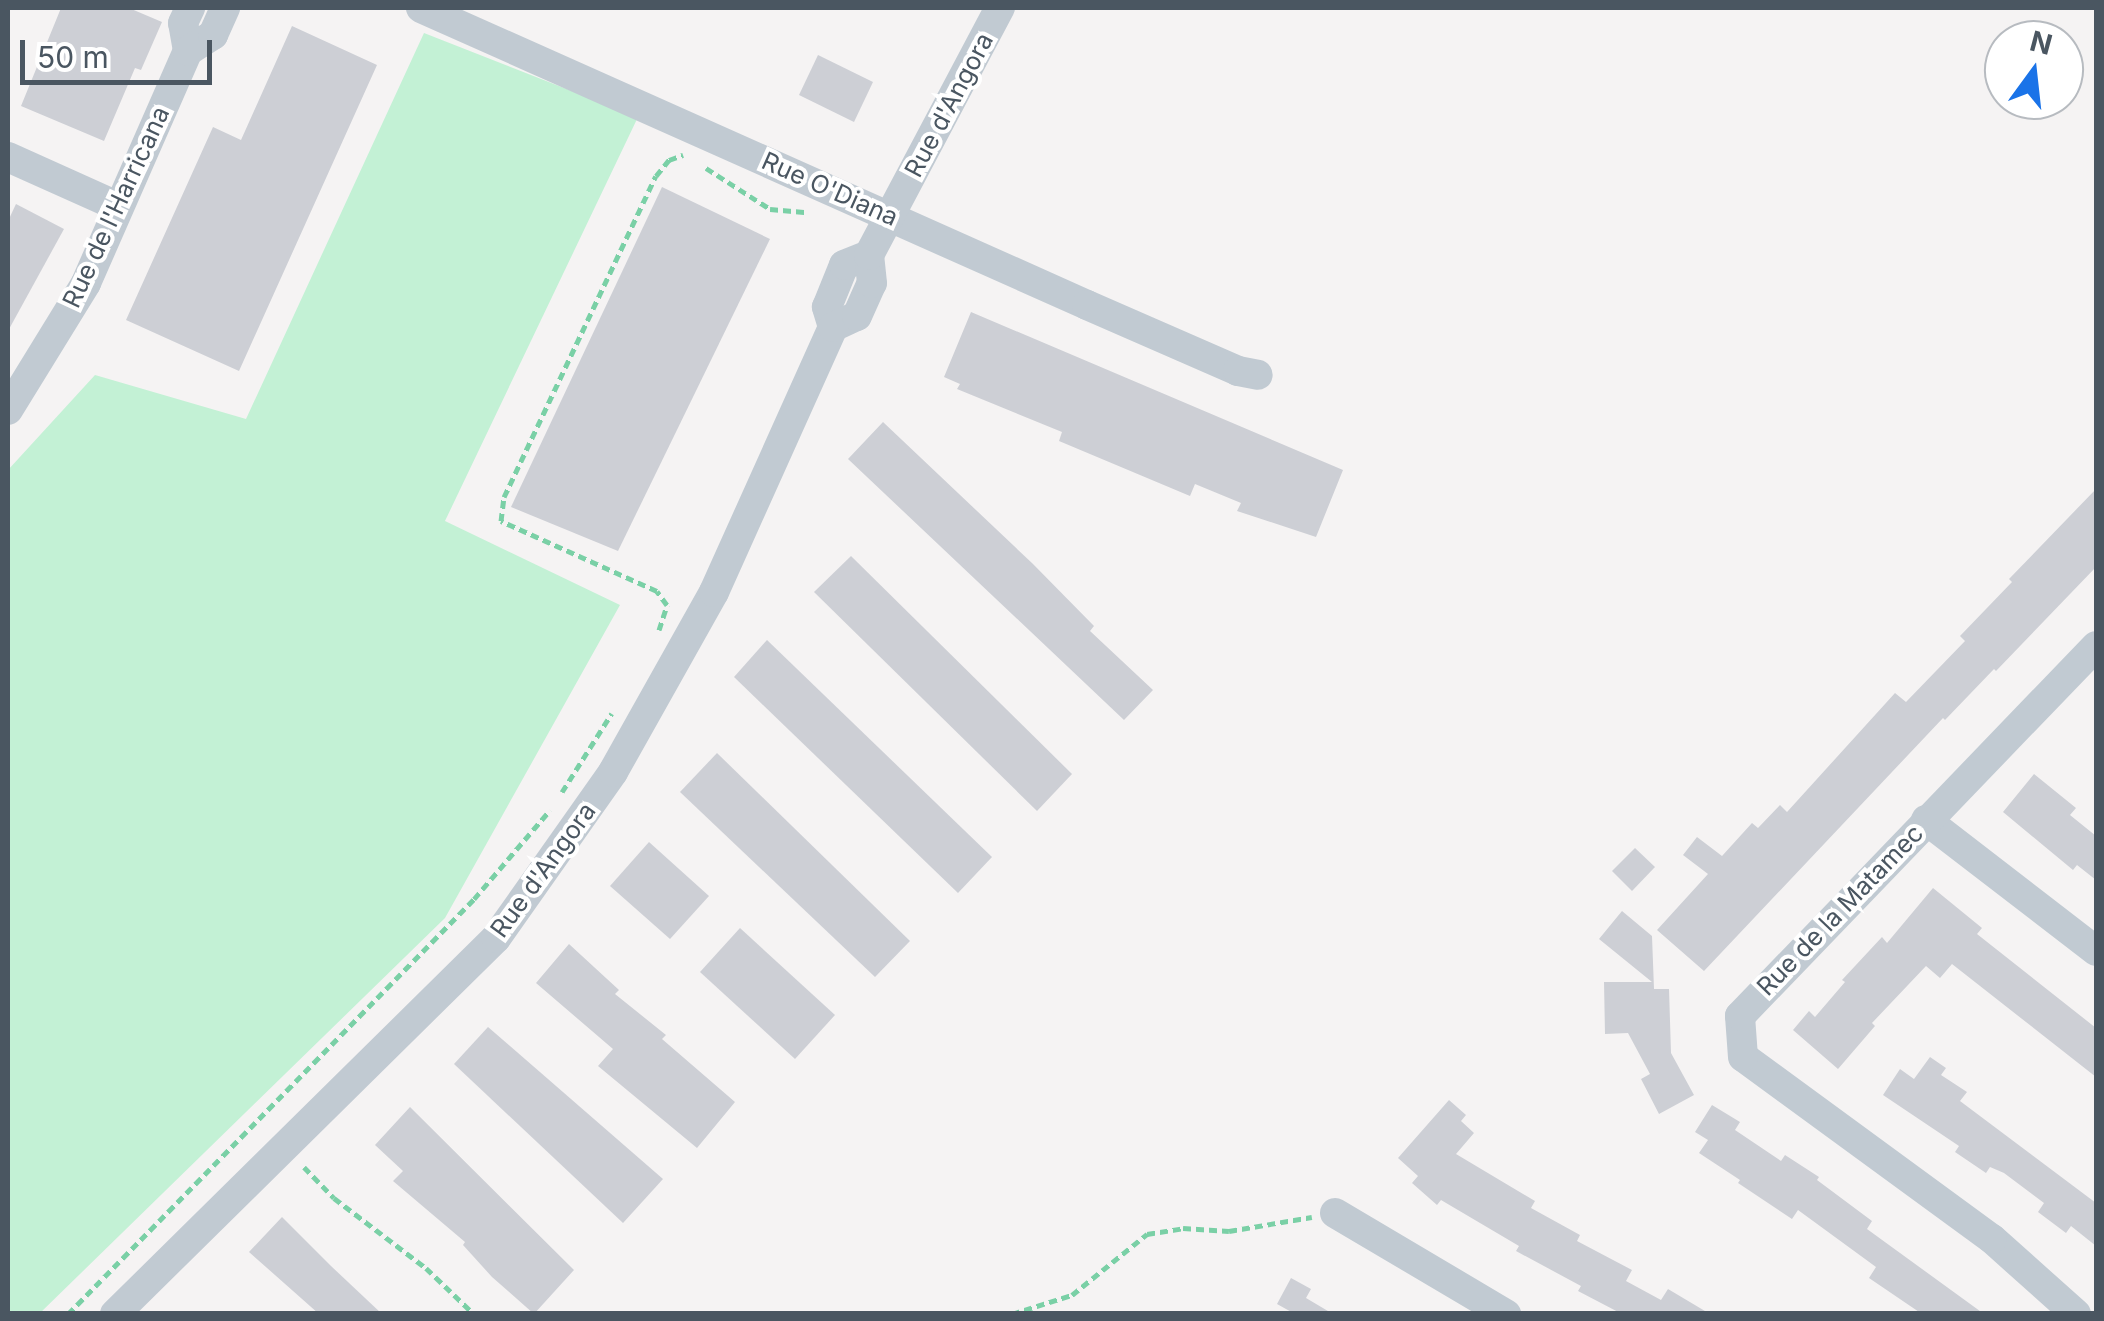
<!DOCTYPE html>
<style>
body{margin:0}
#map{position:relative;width:2104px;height:1321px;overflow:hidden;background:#f5f3f3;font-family:Inter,sans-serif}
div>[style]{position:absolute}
.green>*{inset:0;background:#c3f1d5}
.building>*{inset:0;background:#cdcfd5}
.path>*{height:5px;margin-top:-2.5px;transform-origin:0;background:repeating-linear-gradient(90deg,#7ad0a6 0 8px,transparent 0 13px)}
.minor>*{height:30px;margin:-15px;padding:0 15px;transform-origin:15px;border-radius:15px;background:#c1cad2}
span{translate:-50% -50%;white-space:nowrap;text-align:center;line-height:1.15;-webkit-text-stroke:8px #fff;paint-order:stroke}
.street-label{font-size:25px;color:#4a5661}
.frame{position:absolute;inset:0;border:10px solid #4a5661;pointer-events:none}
.north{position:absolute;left:1984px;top:20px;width:100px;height:100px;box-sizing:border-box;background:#fff;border:2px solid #b7bbc0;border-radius:50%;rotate:15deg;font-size:28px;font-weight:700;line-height:40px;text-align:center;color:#4a5661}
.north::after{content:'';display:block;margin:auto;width:35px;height:45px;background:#1a73e8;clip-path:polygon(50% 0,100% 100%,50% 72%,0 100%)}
.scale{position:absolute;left:20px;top:40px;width:192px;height:45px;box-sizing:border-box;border:5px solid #4a5661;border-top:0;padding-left:12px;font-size:30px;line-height:35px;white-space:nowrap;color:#4a5661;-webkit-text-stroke:8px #fff;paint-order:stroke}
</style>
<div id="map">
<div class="green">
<div style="clip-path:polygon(424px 33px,638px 117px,445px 521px,620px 605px,445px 918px,39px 1314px,8px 1313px,8px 470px,95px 375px,246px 419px)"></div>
</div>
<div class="building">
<div style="clip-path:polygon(61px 8px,129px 8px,162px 22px,141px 70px,135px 68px,104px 141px,21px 106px)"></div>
<div style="clip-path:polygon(292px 26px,377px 65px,239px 371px,126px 320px,213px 127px,241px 140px)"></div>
<div style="clip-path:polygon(818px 55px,873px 82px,854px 122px,799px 95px)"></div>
<div style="clip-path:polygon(662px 187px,770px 239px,618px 551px,511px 507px)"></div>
<div style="clip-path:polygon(16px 204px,64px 229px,8px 331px,8px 221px)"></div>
<div style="clip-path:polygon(971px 312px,1343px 470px,1316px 537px,1237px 511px,1241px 503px,1195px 484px,1190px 496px,1059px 441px,1062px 432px,957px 389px,960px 384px,944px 377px)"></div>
<div style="clip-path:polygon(883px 422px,1033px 564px,1094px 626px,1090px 631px,1153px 690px,1124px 720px,848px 459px)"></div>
<div style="clip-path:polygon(2096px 489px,2096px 567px,1996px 671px,1994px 669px,1945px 720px,1943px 718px,1704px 971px,1657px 930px,1708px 874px,1683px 855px,1697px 837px,1722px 856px,1752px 823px,1758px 828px,1780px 805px,1787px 812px,1895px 693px,1906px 702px,1965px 641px,1960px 636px,2012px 582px,2009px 579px)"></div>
<div style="clip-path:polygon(851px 556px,1072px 774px,1037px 811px,814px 592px)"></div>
<div style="clip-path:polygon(767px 640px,992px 857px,958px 893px,734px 677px)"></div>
<div style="clip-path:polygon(717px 753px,910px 941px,875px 977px,680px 792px)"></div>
<div style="clip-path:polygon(2034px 774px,2076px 808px,2070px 815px,2096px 836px,2096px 880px,2077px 865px,2073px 870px,2003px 812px)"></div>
<div style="clip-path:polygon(649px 842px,709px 896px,670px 939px,610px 886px)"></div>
<div style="clip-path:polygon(1635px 848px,1655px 867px,1632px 891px,1612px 871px)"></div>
<div style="clip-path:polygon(1933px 888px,1982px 928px,1977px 934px,2096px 1028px,2096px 1077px,1952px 964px,1940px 978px,1926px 966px,1872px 1023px,1875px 1026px,1838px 1069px,1793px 1030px,1809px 1011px,1815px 1017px,1845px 982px,1842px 980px,1882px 937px,1887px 943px)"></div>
<div style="clip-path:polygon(1622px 911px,1652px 936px,1654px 989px,1669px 989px,1671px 1053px,1694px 1095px,1659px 1114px,1641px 1079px,1650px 1074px,1628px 1033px,1605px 1034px,1604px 982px,1652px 982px,1599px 939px)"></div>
<div style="clip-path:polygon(740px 928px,835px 1015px,795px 1059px,700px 972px)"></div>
<div style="clip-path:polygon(569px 944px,619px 990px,615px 994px,666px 1035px,662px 1039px,735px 1102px,697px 1148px,598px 1066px,613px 1049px,536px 983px)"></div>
<div style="clip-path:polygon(488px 1027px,663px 1179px,623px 1223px,454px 1064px)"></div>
<div style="clip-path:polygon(1930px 1057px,1946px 1068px,1941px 1075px,1967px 1092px,1960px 1101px,2096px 1203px,2096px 1246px,2071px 1226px,2066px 1233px,2038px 1212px,2044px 1203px,2004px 1173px,1990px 1167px,1986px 1173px,1955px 1152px,1959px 1146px,1883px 1095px,1900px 1069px,1914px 1079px)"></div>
<div style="clip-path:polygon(1449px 1100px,1466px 1115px,1461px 1121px,1474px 1133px,1456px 1154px,1535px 1201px,1531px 1208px,1580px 1235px,1577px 1241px,1632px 1270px,1626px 1281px,1661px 1300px,1668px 1289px,1710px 1314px,1622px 1314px,1578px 1291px,1581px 1286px,1516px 1251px,1519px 1246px,1441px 1200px,1437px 1205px,1412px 1183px,1418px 1176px,1398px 1158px)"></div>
<div style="clip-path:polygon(1712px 1105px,1740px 1122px,1735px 1130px,1781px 1161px,1785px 1155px,1819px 1177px,1817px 1180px,1872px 1221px,1867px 1229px,1984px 1314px,1922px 1314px,1869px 1278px,1876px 1267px,1798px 1210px,1792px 1219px,1738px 1183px,1740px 1180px,1699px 1153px,1708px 1140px,1695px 1132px)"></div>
<div style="clip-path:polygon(410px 1107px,574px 1270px,534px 1314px,492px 1277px,463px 1245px,465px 1242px,393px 1181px,403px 1171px,375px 1145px)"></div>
<div style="clip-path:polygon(282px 1217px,331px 1266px,382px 1314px,319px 1314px,249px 1252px)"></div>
<div style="clip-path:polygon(1291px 1278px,1311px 1289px,1306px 1298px,1333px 1314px,1295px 1314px,1277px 1304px)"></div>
</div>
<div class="path">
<div style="left:706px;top:168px;width:76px;rotate:32.6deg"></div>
<div style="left:770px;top:209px;width:37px;rotate:5deg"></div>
<div style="left:659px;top:630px;width:26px;rotate:-72deg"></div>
<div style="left:667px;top:605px;width:17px;rotate:-126deg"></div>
<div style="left:657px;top:591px;width:171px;rotate:-155.8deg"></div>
<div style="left:501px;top:521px;width:24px;rotate:-83deg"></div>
<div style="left:504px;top:497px;width:355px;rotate:-64.7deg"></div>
<div style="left:656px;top:176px;width:21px;rotate:-51deg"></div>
<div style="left:669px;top:160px;width:15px;rotate:-20deg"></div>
<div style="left:562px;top:792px;width:93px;rotate:-57.7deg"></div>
<div style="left:304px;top:1167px;width:43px;rotate:45.9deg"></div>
<div style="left:334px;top:1198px;width:116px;rotate:37.3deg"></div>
<div style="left:426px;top:1268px;width:66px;rotate:43.8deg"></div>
<div style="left:68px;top:1314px;width:581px;rotate:-45.63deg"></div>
<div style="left:474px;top:899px;width:117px;rotate:-49.5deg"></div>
<div style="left:1012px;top:1314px;width:63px;rotate:-17.6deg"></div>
<div style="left:1072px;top:1295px;width:97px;rotate:-39.1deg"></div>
<div style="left:1147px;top:1234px;width:36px;rotate:-9deg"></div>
<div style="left:1183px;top:1228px;width:46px;rotate:3.7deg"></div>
<div style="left:1229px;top:1231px;width:84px;rotate:-9.6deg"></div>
</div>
<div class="minor">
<div style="left:421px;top:8px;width:729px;rotate:24.03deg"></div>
<div style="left:1087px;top:305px;width:165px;rotate:23.6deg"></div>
<div style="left:1238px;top:371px;width:20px;rotate:11deg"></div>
<div style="left:188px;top:51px;width:28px;rotate:-100deg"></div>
<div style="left:183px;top:23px;width:17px;rotate:-65deg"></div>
<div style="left:8px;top:157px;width:120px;rotate:24.2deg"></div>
<div style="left:833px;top:327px;width:21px;rotate:-107deg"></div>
<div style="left:827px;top:307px;width:45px;rotate:-68deg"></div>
<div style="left:844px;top:265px;width:27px;rotate:-22deg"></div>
<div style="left:8px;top:410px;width:149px;rotate:-58.4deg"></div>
<div style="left:86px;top:283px;width:253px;rotate:-66.3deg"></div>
<div style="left:188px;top:51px;width:30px;rotate:-33deg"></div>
<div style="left:213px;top:35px;width:30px;rotate:-66deg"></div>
<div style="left:1926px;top:820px;width:215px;rotate:37.6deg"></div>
<div style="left:1335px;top:1213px;width:199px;rotate:30.6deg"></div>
<div style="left:115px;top:1314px;width:535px;rotate:-44.62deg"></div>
<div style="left:496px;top:938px;width:203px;rotate:-54.8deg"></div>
<div style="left:613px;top:772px;width:206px;rotate:-60.7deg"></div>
<div style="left:714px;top:592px;width:290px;rotate:-65.8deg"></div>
<div style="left:833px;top:327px;width:26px;rotate:-25deg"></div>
<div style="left:857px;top:316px;width:36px;rotate:-66deg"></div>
<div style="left:872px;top:283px;width:28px;rotate:-96deg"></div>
<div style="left:869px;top:255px;width:280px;rotate:-62.1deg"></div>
<div style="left:2076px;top:1314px;width:113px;rotate:-138.2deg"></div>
<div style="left:1992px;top:1239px;width:308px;rotate:-143.8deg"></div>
<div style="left:1743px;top:1057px;width:41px;rotate:-94.2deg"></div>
<div style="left:1740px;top:1016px;width:513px;rotate:-46.1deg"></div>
</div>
<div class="street-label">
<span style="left:949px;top:105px;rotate:-62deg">Rue d'Angora</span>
<span style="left:830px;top:189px;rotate:24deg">Rue O'Diana</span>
<span style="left:116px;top:207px;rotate:-65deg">Rue de l'Harricana</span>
<span style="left:543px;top:870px;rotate:-54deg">Rue d'Angora</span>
<span style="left:1840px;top:910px;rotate:-46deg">Rue de la Matamec</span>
</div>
<div class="frame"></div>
<div class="north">N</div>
<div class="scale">50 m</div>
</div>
